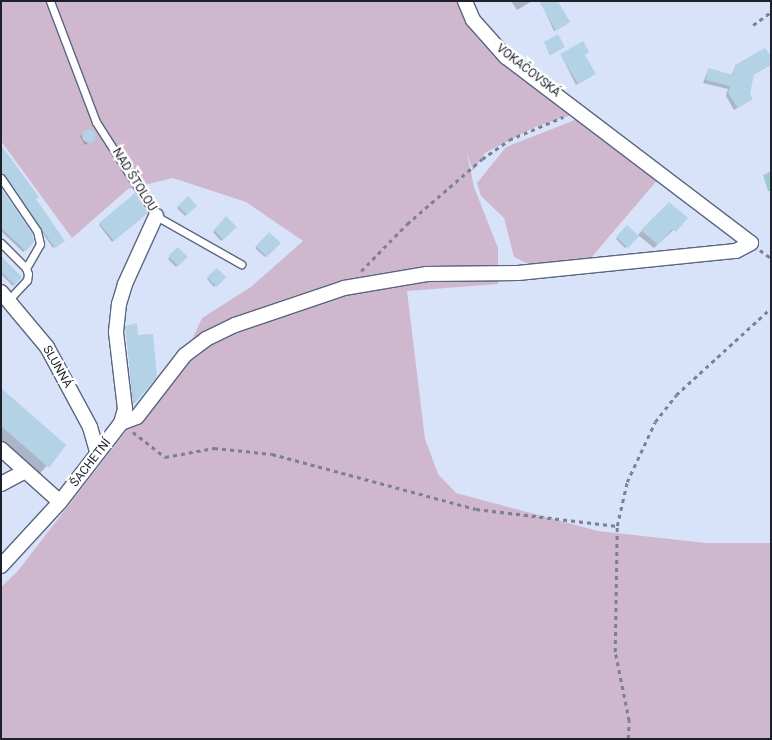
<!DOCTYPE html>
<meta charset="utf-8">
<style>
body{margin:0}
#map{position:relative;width:772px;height:740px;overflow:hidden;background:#d8e3fa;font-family:Roboto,sans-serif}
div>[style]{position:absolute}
.green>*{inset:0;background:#cfb7ce}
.water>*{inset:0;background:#9ecbd0}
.shadow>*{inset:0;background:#0003}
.building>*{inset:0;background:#b3d2e5}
.round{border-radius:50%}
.path>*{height:2.5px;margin-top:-1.25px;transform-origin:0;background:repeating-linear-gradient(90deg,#7a8292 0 4px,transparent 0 8px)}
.roads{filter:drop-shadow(1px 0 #5a667f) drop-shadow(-1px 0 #5a667f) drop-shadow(0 1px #5a667f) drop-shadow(0 -1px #5a667f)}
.service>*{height:7px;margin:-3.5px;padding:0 3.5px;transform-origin:3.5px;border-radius:3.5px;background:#fff}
.minor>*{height:14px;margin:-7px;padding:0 7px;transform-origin:7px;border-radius:7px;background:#fff}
span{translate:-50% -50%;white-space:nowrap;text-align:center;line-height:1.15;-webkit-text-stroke:4.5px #fff;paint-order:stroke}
.street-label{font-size:12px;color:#1c212b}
.frame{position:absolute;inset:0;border:2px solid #1c212b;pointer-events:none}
</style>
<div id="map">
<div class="green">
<div style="clip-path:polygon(1px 1px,464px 1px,473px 20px,477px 38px,481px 37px,574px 114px,535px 127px,485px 153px,473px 171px,467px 153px,474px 187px,498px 248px,498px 284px,407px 291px,425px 439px,438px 474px,456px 493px,598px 531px,706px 543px,770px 543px,771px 739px,1px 739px,1px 587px,17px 572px,185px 355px,202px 318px,251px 287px,303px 241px,246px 202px,173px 178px,128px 189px,72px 238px,1px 141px)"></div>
<div style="clip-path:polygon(580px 118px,659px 178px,591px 258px,533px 266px,514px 257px,504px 218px,481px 196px,477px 183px,506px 147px)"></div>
</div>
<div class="water">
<div style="clip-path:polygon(771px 171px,771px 191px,768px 191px,763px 175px)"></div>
</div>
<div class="shadow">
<div style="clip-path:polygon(511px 1px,532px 1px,517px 10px)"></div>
<div style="clip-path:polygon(543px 7px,567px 24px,554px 31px)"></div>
<div style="clip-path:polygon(545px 43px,562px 48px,550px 55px)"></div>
<div style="clip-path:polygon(561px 55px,584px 55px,593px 75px,576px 85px)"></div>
<div style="clip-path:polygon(770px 65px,753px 75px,748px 101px,734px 110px,726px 96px,728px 89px,703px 83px,708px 70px,731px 76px,736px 66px)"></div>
<div style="clip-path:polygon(91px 130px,96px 138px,85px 145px,80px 136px)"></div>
<div style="clip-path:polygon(1px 195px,33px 242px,23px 252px,1px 231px)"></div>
<div style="clip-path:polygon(135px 195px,146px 213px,112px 242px,99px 225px)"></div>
<div style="clip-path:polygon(188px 198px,195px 206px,185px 216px,177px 208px)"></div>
<div style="clip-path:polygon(46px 215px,62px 242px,53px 248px,36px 224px)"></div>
<div style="clip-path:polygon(226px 217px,235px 227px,221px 241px,213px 232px)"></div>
<div style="clip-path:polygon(653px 218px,656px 220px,686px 218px,654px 248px,638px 235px)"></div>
<div style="clip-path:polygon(627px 226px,637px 236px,625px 248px,616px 239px)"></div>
<div style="clip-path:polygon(269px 234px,279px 243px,265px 257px,255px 248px)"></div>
<div style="clip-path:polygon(178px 249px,186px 257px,176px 267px,168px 259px)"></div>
<div style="clip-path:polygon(1px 258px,20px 278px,13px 286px,1px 274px)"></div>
<div style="clip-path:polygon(217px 269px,225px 277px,214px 287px,207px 279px)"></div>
<div style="clip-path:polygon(126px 328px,137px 337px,156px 376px,133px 403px)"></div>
<div style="clip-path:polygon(1px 389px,64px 445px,32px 483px,1px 455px)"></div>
</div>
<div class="building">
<div style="clip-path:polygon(539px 1px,558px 1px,570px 22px,556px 31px)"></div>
<div style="clip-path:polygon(558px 34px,565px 47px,551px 55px,544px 42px)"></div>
<div style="clip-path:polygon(583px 41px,589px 52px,585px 55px,596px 74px,578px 84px,560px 54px)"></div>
<div style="clip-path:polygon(765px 48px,771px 56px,771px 64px,754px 74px,750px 94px,753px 99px,738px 108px,728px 93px,730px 86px,706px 80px,708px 68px,733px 75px,735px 65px)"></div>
<div class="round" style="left:82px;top:129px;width:14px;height:14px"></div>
<div style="clip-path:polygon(1px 145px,39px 197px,36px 199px,65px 241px,55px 248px,1px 173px)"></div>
<div style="clip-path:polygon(1px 188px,32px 233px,34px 242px,26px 251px,1px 228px)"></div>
<div style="clip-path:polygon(135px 193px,148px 213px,114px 241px,99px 223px)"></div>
<div style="clip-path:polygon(188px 196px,197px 206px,187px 215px,178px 206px)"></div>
<div style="clip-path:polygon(669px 202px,688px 218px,676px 232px,672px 229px,658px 245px,641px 230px)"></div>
<div style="clip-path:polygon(226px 216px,237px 227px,223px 240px,214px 230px)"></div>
<div style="clip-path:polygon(627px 225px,639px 236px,628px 248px,616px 237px)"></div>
<div style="clip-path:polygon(269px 232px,281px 243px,267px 257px,256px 246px)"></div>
<div style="clip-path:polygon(178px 247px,188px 257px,178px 266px,168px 256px)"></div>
<div style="clip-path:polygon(1px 256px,22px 277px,15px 285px,1px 272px)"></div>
<div style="clip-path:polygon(217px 268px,226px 277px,217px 287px,207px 277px)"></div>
<div style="clip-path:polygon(137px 323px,138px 335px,153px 334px,157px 377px,134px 404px,125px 326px)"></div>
<div style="clip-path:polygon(1px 388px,66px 445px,49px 468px,1px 426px)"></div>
</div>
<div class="path">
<div style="left:753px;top:25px;width:22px;rotate:-36deg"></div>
<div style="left:760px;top:250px;width:14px;rotate:36deg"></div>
<div style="left:361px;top:271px;width:66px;rotate:-45.6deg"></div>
<div style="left:407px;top:224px;width:99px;rotate:-40.9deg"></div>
<div style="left:482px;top:159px;width:33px;rotate:-35deg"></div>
<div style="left:509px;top:140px;width:59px;rotate:-23.1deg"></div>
<div style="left:133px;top:432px;width:41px;rotate:38deg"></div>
<div style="left:165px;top:457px;width:50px;rotate:-10.4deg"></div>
<div style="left:214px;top:448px;width:58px;rotate:5.9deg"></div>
<div style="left:272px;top:454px;width:211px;rotate:15.1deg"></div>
<div style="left:476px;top:509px;width:142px;rotate:6.9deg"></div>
<div style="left:628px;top:739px;width:18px;rotate:-87deg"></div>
<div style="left:629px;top:721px;width:70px;rotate:-101.5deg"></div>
<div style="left:615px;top:652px;width:126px;rotate:-89.1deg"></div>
<div style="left:617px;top:526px;width:45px;rotate:-77.2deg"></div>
<div style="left:627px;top:482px;width:66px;rotate:-65deg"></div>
<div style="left:655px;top:422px;width:34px;rotate:-52deg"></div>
<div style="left:676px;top:395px;width:129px;rotate:-42.5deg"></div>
</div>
<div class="roads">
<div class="service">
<div style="left:50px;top:1px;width:129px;rotate:69.2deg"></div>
<div style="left:96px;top:122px;width:112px;rotate:57.4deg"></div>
<div style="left:156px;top:216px;width:98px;rotate:29.5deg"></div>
<div style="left:1px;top:178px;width:64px;rotate:55.8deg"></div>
<div style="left:37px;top:231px;width:13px;rotate:77deg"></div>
<div style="left:40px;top:244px;width:28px;rotate:120deg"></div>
<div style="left:1px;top:243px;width:35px;rotate:45deg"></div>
<div style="left:26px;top:268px;width:6px;rotate:72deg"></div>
<div style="left:28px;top:274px;width:6px;rotate:99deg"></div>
<div style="left:27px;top:280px;width:26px;rotate:133deg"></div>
</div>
<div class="minor">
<div style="left:1px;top:292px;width:72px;rotate:50.1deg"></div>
<div style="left:47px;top:347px;width:91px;rotate:61.7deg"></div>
<div style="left:90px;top:427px;width:26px;rotate:74deg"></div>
<div style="left:121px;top:423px;width:17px;rotate:-21deg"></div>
<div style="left:137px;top:417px;width:78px;rotate:-52.3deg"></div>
<div style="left:185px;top:355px;width:26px;rotate:-37deg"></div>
<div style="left:206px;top:339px;width:32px;rotate:-26deg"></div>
<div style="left:235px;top:325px;width:115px;rotate:-18.7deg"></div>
<div style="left:344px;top:288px;width:84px;rotate:-9.6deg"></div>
<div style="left:427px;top:274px;width:91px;rotate:-0.6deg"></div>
<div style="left:518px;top:273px;width:219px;rotate:-5.8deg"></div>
<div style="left:736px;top:251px;width:17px;rotate:-28deg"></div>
<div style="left:751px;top:243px;width:308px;rotate:-142.8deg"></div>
<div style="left:506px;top:57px;width:50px;rotate:-131.7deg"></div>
<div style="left:473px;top:20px;width:21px;rotate:-113deg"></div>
<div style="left:1px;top:449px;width:79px;rotate:41.9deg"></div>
<div style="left:1px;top:484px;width:27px;rotate:-28deg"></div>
<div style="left:1px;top:566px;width:87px;rotate:-47.3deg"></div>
<div style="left:60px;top:502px;width:100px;rotate:-52.3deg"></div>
<div style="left:121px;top:423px;width:15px;rotate:-74deg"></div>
<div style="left:125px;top:409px;width:78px;rotate:-96.7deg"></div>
<div style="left:116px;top:332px;width:28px;rotate:-84deg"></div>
<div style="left:119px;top:304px;width:21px;rotate:-73deg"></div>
<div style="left:125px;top:284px;width:75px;rotate:-65.5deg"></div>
</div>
</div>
<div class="street-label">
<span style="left:528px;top:71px;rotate:38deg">VOKAČOVSKÁ</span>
<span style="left:134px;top:180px;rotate:58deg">NAD ŠTOLOU</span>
<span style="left:57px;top:367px;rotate:60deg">SLUNNÁ</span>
<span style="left:91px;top:463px;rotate:-52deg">ŠACHETNÍ</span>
</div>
<div class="frame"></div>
</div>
